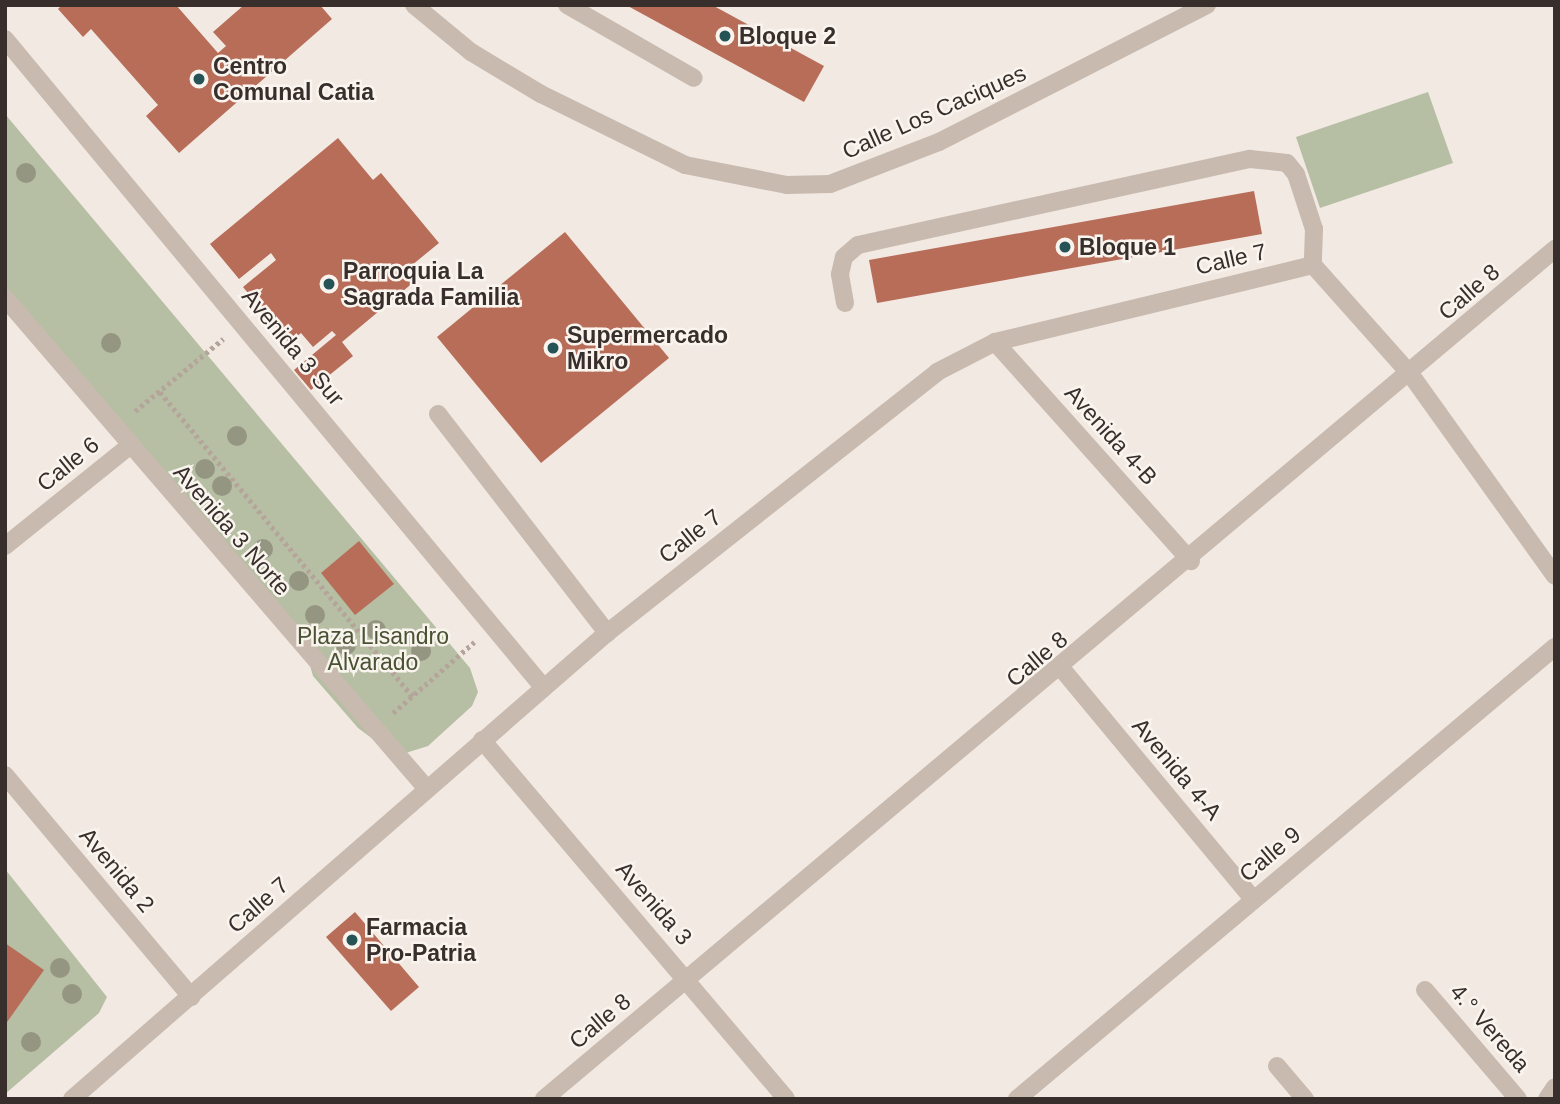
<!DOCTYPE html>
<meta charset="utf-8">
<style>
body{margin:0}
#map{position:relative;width:1560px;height:1104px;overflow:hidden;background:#f1e9e2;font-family:Helvetica,sans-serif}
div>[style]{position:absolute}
.green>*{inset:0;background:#b6bfa3}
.building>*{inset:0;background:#b86d59}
.path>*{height:4.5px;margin-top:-2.25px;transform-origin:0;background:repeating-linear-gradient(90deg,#b4a499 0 3.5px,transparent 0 7px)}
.minor>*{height:18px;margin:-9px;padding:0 9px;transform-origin:9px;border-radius:9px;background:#c8baaf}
.trees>*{width:20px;height:20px;margin:-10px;border-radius:50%;background:#959682}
.dots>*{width:19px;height:19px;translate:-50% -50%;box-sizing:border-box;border:4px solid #f9f4ee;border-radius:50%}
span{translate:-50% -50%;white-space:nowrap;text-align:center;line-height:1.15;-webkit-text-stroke:5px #f9f4ee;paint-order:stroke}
.poi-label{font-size:23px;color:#382f2c;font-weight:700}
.left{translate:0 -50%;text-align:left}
.street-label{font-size:23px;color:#382f2c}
.park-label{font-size:23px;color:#495333}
.frame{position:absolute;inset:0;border:7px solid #382f2c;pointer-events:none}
</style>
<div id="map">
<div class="green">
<div style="clip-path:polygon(1428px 92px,1453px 163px,1320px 208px,1296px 137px)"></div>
<div style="clip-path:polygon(5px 114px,470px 668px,478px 692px,472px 706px,428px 746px,396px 756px,358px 728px,313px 676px,306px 651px,5px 290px)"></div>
<div style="clip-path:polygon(5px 869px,107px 997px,99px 1013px,5px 1094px)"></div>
</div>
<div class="building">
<div style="clip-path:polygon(62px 5px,176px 5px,218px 53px,226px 46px,213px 32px,244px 5px,320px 5px,332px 19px,179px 153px,146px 116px,158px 105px,91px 29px,83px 37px,58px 9px)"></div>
<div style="clip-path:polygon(626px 5px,712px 5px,824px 66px,804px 102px)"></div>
<div style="clip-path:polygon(338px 138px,373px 180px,381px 173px,439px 243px,406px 270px,415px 281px,342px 342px,353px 356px,311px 390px,294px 370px,336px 335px,332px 331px,313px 347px,301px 333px,289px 343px,243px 287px,276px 260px,271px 253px,239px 279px,210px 244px)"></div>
<div style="clip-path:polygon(1254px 191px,1262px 234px,877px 303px,869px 260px)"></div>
<div style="clip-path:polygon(565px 232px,669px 358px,541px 463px,437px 337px)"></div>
<div style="clip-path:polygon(359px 541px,394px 584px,355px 615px,321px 573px)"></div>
<div style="clip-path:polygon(355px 912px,419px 987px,391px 1011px,326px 937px)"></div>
<div style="clip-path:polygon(5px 943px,44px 970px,5px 1025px)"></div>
</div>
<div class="path">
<div style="left:160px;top:392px;width:396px;rotate:50.3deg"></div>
<div style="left:135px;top:411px;width:114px;rotate:-39.3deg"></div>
<div style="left:393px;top:713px;width:108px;rotate:-41.2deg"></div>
</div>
<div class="minor">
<div style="left:414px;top:5px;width:74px;rotate:39.5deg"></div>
<div style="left:471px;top:52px;width:82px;rotate:31deg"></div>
<div style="left:541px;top:94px;width:161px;rotate:26.2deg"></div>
<div style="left:685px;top:165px;width:104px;rotate:11.1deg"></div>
<div style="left:787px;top:185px;width:43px;rotate:-1.3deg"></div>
<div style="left:830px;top:184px;width:117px;rotate:-21.1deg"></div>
<div style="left:939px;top:142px;width:301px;rotate:-27.1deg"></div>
<div style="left:567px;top:5px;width:146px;rotate:29.9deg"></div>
<div style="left:5px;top:39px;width:842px;rotate:50.3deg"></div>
<div style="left:5px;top:298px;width:647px;rotate:49.32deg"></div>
<div style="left:845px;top:303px;width:29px;rotate:-100deg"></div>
<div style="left:840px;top:274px;width:17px;rotate:-77deg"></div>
<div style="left:844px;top:257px;width:18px;rotate:-41deg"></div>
<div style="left:858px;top:245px;width:401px;rotate:-12.4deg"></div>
<div style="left:1250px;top:159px;width:37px;rotate:6deg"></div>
<div style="left:1287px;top:163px;width:14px;rotate:51deg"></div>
<div style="left:1296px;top:174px;width:58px;rotate:71.9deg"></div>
<div style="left:1314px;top:229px;width:36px;rotate:92deg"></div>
<div style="left:995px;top:342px;width:294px;rotate:48.2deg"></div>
<div style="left:438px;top:414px;width:277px;rotate:52.3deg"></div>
<div style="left:5px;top:546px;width:158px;rotate:-38.8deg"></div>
<div style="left:1062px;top:669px;width:300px;rotate:50.3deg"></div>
<div style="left:482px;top:740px;width:470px;rotate:49.7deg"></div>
<div style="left:5px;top:775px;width:290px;rotate:50deg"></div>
<div style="left:1425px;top:990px;width:143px;rotate:49.5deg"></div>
<div style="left:1277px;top:1066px;width:43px;rotate:49.7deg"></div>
<div style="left:72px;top:1099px;width:709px;rotate:-41.06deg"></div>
<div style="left:607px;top:633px;width:421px;rotate:-38.3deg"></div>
<div style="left:937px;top:372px;width:65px;rotate:-27.3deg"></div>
<div style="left:995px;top:342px;width:327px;rotate:-13.6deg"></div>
<div style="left:1313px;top:265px;width:147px;rotate:48.3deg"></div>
<div style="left:1411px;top:375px;width:247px;rotate:54.4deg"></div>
<div style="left:544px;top:1099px;width:1321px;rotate:-40.06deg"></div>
<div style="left:1017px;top:1099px;width:703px;rotate:-40.04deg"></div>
<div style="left:1547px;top:1099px;width:14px;rotate:-56deg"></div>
</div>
<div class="trees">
<div style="left:26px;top:173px"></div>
<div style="left:111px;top:343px"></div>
<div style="left:237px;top:436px"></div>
<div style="left:205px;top:469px"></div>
<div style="left:222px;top:486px"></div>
<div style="left:263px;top:549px"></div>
<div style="left:299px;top:581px"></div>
<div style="left:315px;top:615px"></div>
<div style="left:376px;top:630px"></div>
<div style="left:346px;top:645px"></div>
<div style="left:421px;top:651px"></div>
<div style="left:60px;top:968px"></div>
<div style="left:72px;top:994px"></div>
<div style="left:31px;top:1042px"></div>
</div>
<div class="dots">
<div style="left:725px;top:36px;background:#265355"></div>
<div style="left:199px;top:79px;background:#265355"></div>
<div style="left:1065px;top:247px;background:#265355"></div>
<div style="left:329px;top:284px;background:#265355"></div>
<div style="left:553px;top:348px;background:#265355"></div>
<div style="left:352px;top:940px;background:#265355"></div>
</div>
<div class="poi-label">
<span class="left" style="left:739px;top:36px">Bloque 2</span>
<span class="left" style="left:213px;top:79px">Centro<br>Comunal Catia</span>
<span class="left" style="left:1079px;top:247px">Bloque 1</span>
<span class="left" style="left:343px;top:284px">Parroquia La<br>Sagrada Familia</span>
<span class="left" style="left:567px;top:348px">Supermercado<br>Mikro</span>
<span class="left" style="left:366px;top:940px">Farmacia<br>Pro-Patria</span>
</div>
<div class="street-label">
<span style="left:934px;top:112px;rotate:-24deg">Calle Los Caciques</span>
<span style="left:1231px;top:259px;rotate:-13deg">Calle 7</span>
<span style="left:1469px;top:292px;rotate:-41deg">Calle 8</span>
<span style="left:293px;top:347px;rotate:50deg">Avenida 3 Sur</span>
<span style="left:1111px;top:435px;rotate:48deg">Avenida 4-B</span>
<span style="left:68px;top:464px;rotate:-39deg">Calle 6</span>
<span style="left:232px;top:530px;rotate:49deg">Avenida 3 Norte</span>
<span style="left:690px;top:536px;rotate:-38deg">Calle 7</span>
<span style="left:1037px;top:659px;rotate:-40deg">Calle 8</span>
<span style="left:1177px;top:769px;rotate:50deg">Avenida 4-A</span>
<span style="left:1270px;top:854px;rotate:-40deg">Calle 9</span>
<span style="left:117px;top:870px;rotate:50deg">Avenida 2</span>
<span style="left:654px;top:903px;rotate:49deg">Avenida 3</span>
<span style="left:258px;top:905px;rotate:-41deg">Calle 7</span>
<span style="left:600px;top:1021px;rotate:-40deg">Calle 8</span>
<span style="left:1490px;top:1028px;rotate:49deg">4.° Vereda</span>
</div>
<div class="park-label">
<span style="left:373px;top:649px">Plaza Lisandro<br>Alvarado</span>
</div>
<div class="frame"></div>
</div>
